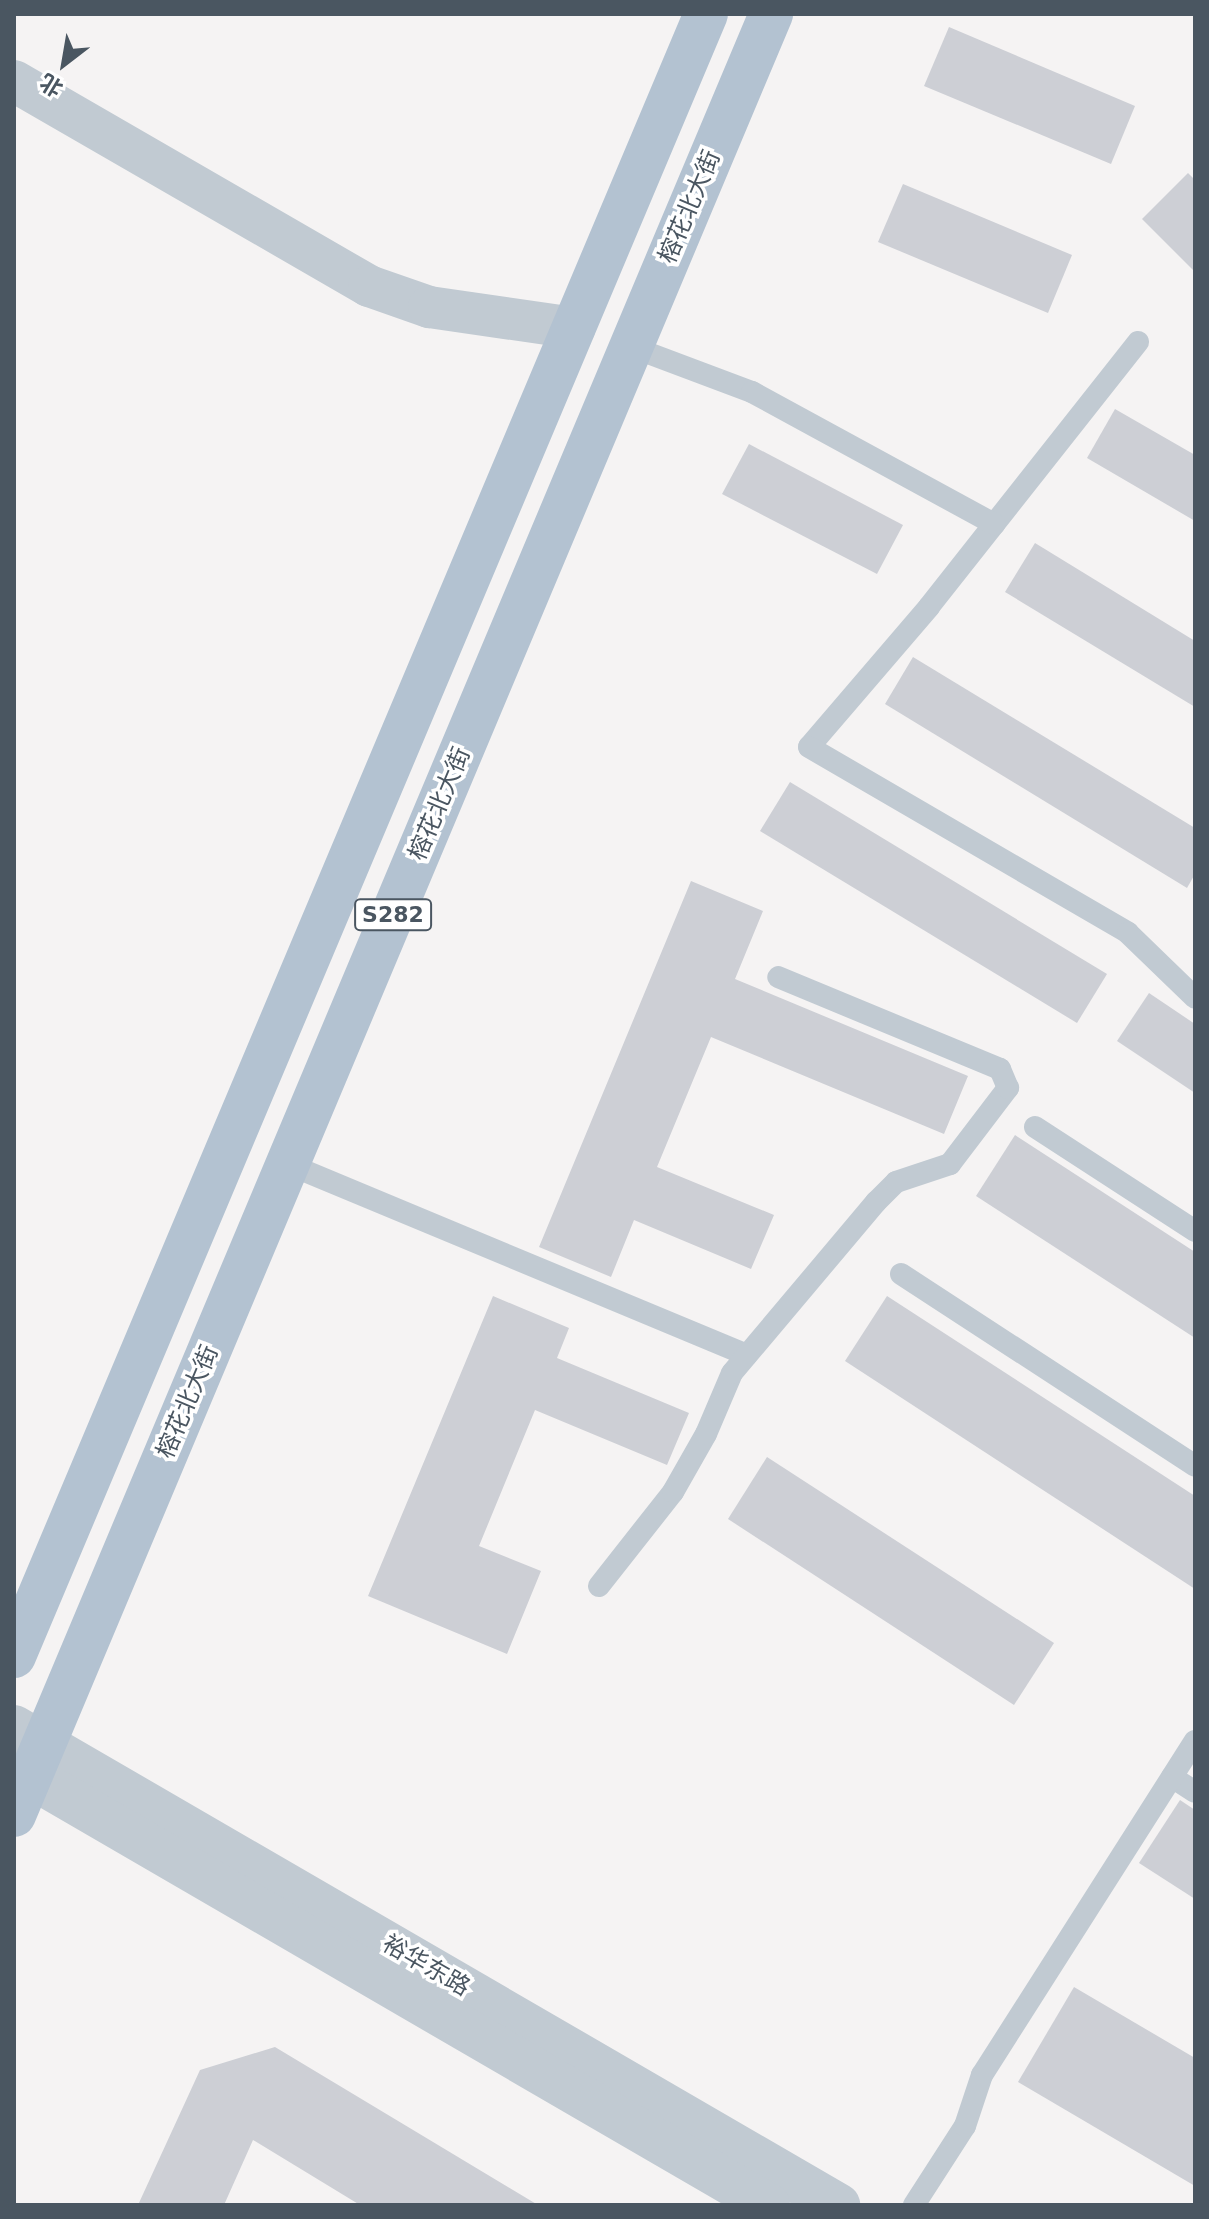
<!DOCTYPE html>
<meta charset="utf-8">
<style>
body{margin:0}
#map{position:relative;width:1209px;height:2219px;overflow:hidden;background:#f5f3f3;font-family:"DejaVu Sans","Noto Sans SC",sans-serif}
div>[style]{position:absolute}
.building>*{inset:0;background:#cdcfd5}
.service>*{height:22px;margin:-11px;padding:0 11px;transform-origin:11px;border-radius:11px;background:#c1cad2}
.minor>*{height:42px;margin:-21px;padding:0 21px;transform-origin:21px;border-radius:21px;background:#c1cad2}
.tertiary>*{height:44px;margin:-22px;padding:0 22px;transform-origin:22px;border-radius:22px;background:#c1cad2}
.primary>*{height:44px;margin:-22px;padding:0 22px;transform-origin:22px;border-radius:22px;background:#b3c2d1}
span{translate:-50% -50%;white-space:nowrap;text-align:center;line-height:1.15;-webkit-text-stroke:7px #fff;paint-order:stroke}
.shield-label span{padding:2px 6px;background:#fff;border:2px solid;border-radius:6px;-webkit-text-stroke-width:0}
.shield-label{font-size:22px;color:#4a5661;font-weight:700}
.street-label{font-size:24px;color:#4a5661}
.frame{position:absolute;inset:0;border:16px solid #4a5661;pointer-events:none}
.north{position:absolute;left:24px;top:24px;width:80px;height:80px;-webkit-text-stroke:6px #fff;paint-order:stroke;rotate:211deg;font-size:22px;font-weight:700;line-height:32px;text-align:center;color:#4a5661}
.north::after{content:'';display:block;margin:auto;width:28px;height:36px;background:#4a5661;clip-path:polygon(50% 0,100% 100%,50% 72%,0 100%)}
</style>
<div id="map">
<div class="building">
<div style="clip-path:polygon(949px 27px,1135px 106px,1111px 164px,924px 86px)"></div>
<div style="clip-path:polygon(1188px 173px,1195px 180px,1195px 272px,1142px 219px)"></div>
<div style="clip-path:polygon(903px 184px,1072px 255px,1048px 313px,878px 242px)"></div>
<div style="clip-path:polygon(1115px 409px,1195px 455px,1195px 521px,1087px 458px)"></div>
<div style="clip-path:polygon(749px 444px,903px 525px,877px 574px,722px 494px)"></div>
<div style="clip-path:polygon(1035px 543px,1195px 641px,1195px 707px,1005px 592px)"></div>
<div style="clip-path:polygon(913px 657px,1195px 828px,1195px 874px,1187px 888px,885px 704px)"></div>
<div style="clip-path:polygon(790px 782px,1107px 974px,1077px 1023px,760px 831px)"></div>
<div style="clip-path:polygon(691px 881px,763px 911px,735px 979px,968px 1076px,944px 1134px,711px 1037px,657px 1167px,774px 1215px,751px 1269px,634px 1220px,611px 1277px,539px 1247px)"></div>
<div style="clip-path:polygon(1149px 993px,1195px 1024px,1195px 1093px,1117px 1041px)"></div>
<div style="clip-path:polygon(1015px 1135px,1195px 1252px,1195px 1338px,976px 1196px)"></div>
<div style="clip-path:polygon(493px 1296px,569px 1328px,557px 1358px,689px 1413px,667px 1465px,535px 1410px,479px 1546px,541px 1571px,507px 1654px,368px 1596px)"></div>
<div style="clip-path:polygon(887px 1296px,1195px 1496px,1195px 1589px,845px 1361px)"></div>
<div style="clip-path:polygon(767px 1457px,1054px 1643px,1014px 1705px,728px 1519px)"></div>
<div style="clip-path:polygon(1180px 1800px,1195px 1810px,1195px 1899px,1139px 1863px)"></div>
<div style="clip-path:polygon(1074px 1987px,1195px 2058px,1195px 2186px,1018px 2082px)"></div>
<div style="clip-path:polygon(275px 2047px,538px 2205px,360px 2205px,253px 2140px,224px 2205px,138px 2205px,200px 2070px)"></div>
</div>
<div class="service">
<div style="left:1138px;top:342px;width:337px;rotate:128.3deg"></div>
<div style="left:929px;top:607px;width:184px;rotate:130.6deg"></div>
<div style="left:809px;top:747px;width:369px;rotate:30.2deg"></div>
<div style="left:1128px;top:933px;width:93px;rotate:44.1deg"></div>
<div style="left:632px;top:347px;width:128px;rotate:20.6deg"></div>
<div style="left:752px;top:392px;width:276px;rotate:28.6deg"></div>
<div style="left:1035px;top:1127px;width:191px;rotate:33deg"></div>
<div style="left:288px;top:1164px;width:497px;rotate:22.6deg"></div>
<div style="left:901px;top:1274px;width:351px;rotate:33.1deg"></div>
<div style="left:599px;top:1586px;width:120px;rotate:-51.8deg"></div>
<div style="left:673px;top:1492px;width:67px;rotate:-60.4deg"></div>
<div style="left:706px;top:1434px;width:66px;rotate:-66.9deg"></div>
<div style="left:732px;top:1373px;width:224px;rotate:-49.9deg"></div>
<div style="left:876px;top:1202px;width:28px;rotate:-45deg"></div>
<div style="left:896px;top:1182px;width:57px;rotate:-18.4deg"></div>
<div style="left:950px;top:1164px;width:96px;rotate:-52.7deg"></div>
<div style="left:1008px;top:1088px;width:21px;rotate:-113deg"></div>
<div style="left:1000px;top:1069px;width:240px;rotate:-157.5deg"></div>
<div style="left:1172px;top:1777px;width:27px;rotate:33deg"></div>
<div style="left:914px;top:2205px;width:94px;rotate:-57.2deg"></div>
<div style="left:965px;top:2126px;width:54px;rotate:-71.6deg"></div>
<div style="left:982px;top:2075px;width:396px;rotate:-57.5deg"></div>
</div>
<div class="minor">
<div style="left:14px;top:81px;width:410px;rotate:30deg"></div>
<div style="left:369px;top:286px;width:64px;rotate:19.3deg"></div>
<div style="left:429px;top:307px;width:147px;rotate:8.2deg"></div>
</div>
<div class="tertiary">
<div style="left:14px;top:1727px;width:953px;rotate:30.12deg"></div>
<div style="left:14px;top:1767px;width:872px;rotate:30.15deg"></div>
</div>
<div class="primary">
<div style="left:14px;top:1656px;width:1782px;rotate:-67.15deg"></div>
<div style="left:14px;top:1815px;width:1954px;rotate:-67.2deg"></div>
</div>
<div class="shield-label">
<span style="left:393px;top:915px">S282</span>
</div>
<div class="street-label">
<span style="left:690px;top:207px;rotate:-67deg">榕花北大街</span>
<span style="left:440px;top:804px;rotate:-67deg">榕花北大街</span>
<span style="left:188px;top:1402px;rotate:-67deg">榕花北大街</span>
<span style="left:426px;top:1966px;rotate:30deg">裕华东路</span>
</div>
<div class="frame"></div>
<div class="north">北</div>
</div>
